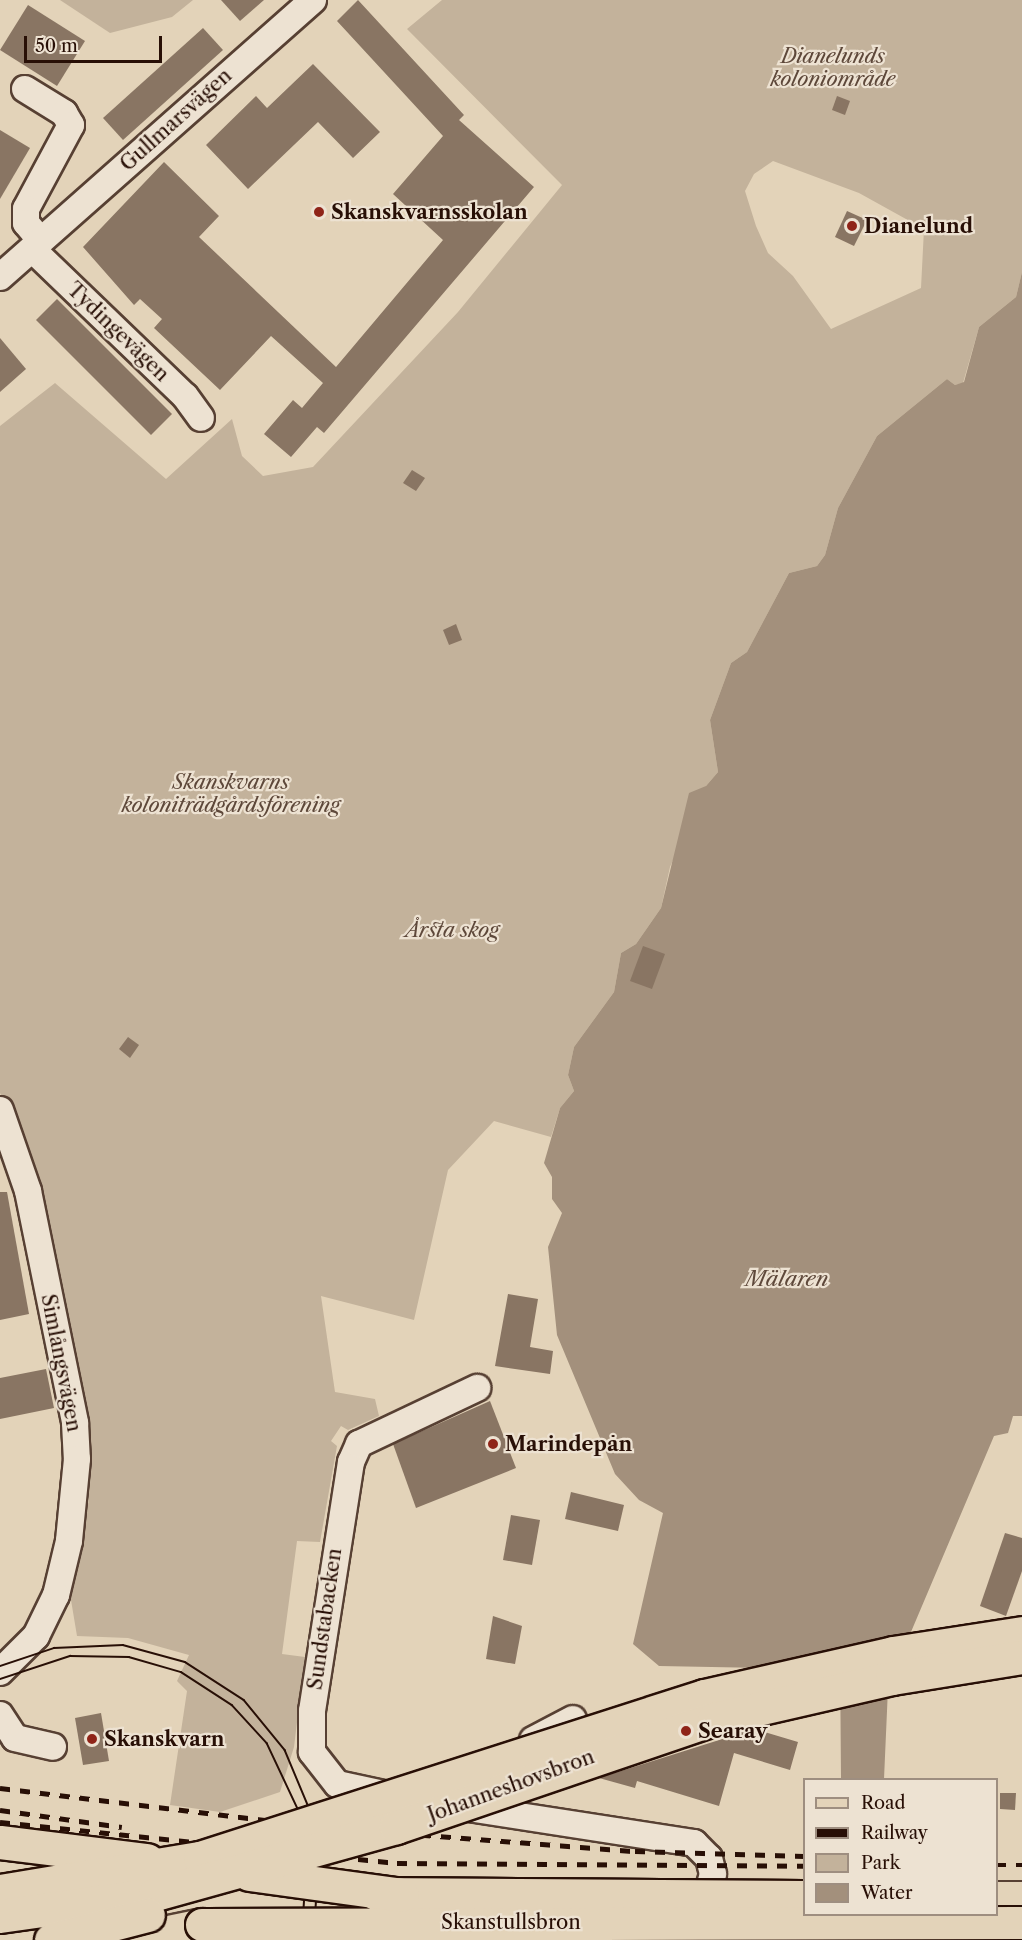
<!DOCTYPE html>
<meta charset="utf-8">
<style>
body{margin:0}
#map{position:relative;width:1022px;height:1940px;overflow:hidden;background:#e3d3b9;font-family:"Libre Caslon Text",serif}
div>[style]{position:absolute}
.green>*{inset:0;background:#c3b29b}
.water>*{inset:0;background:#a3907c}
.building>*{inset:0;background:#897563}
.roads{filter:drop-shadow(2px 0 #574033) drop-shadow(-2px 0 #574033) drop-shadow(0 2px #574033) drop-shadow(0 -2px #574033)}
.minor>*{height:26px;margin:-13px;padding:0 13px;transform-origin:13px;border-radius:13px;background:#ede2d2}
.major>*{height:32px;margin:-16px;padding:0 16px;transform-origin:16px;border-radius:16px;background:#e3d3b9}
.highway>*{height:33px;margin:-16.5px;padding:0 16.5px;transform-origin:16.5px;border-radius:16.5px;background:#e3d3b9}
.tram>*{height:1.5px;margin:-0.75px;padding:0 0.75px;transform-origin:0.75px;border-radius:0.75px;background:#280f06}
.rail>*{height:4.5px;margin-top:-2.25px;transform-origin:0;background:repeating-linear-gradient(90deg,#280f06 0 10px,transparent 0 20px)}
.bridges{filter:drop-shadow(2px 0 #280f06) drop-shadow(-2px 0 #280f06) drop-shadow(0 2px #280f06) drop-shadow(0 -2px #280f06)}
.major-bridge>*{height:32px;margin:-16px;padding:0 16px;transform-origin:16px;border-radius:16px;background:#e3d3b9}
.highway-bridge>*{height:33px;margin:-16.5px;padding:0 16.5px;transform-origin:16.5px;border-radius:16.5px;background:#e3d3b9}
.dots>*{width:16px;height:16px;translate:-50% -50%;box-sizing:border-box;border:3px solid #ede2d2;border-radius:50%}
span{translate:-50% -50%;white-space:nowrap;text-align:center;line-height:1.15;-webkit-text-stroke:4.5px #ede2d2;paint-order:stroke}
.park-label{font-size:20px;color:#5e483a;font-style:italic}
.street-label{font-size:20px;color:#280f06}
.poi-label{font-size:20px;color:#280f06;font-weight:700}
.left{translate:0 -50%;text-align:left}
.water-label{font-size:21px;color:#5f493b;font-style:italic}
.legend{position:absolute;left:803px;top:1778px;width:195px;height:138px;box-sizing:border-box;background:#ede2d2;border:2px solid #9e8e80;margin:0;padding:8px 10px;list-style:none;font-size:18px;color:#280f06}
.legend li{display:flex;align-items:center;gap:12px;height:30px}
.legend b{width:30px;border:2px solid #9e8e80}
.scale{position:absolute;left:24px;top:36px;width:138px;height:27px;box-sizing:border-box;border:3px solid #280f06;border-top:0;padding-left:8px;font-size:18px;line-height:21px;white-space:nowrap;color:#280f06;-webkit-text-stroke:4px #ede2d2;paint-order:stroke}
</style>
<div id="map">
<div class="green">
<div style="clip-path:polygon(60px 0,193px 0,172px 17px,110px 33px)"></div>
<div style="clip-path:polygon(evenodd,442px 0,1022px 0,1022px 272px,1016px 297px,979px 327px,963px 383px,955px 385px,947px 379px,877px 436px,838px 508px,825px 555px,817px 566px,789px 573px,747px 652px,731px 663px,710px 720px,718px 772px,706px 786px,670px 867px,661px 908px,636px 944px,621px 953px,614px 992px,574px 1047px,568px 1075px,574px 1091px,560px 1108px,551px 1137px,494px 1121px,448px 1170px,414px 1320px,321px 1296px,335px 1392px,375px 1399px,379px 1416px,348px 1430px,341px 1426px,331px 1441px,337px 1446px,320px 1542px,297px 1541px,282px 1654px,305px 1657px,294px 1747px,280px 1792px,220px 1812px,170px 1805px,187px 1691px,177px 1681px,189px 1655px,128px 1638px,77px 1636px,70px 1594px,89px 1499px,88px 1421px,59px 1324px,27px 1146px,0 1093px,0 426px,55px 383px,166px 479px,232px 419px,242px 456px,263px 476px,313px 467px,458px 312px,562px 185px,407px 29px,442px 0,773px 161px,859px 193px,924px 229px,921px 288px,831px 329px,793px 276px,768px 253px,756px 226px,745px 191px,754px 174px,773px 161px)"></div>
</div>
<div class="water">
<div style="clip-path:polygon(1022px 272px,1022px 1416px,1013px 1416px,1008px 1433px,994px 1436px,908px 1639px,890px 1643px,884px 1779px,841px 1779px,840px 1655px,769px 1668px,659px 1666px,633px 1644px,663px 1513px,639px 1500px,615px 1474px,557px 1335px,548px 1247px,562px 1213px,552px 1199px,552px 1177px,544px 1163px,560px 1108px,574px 1091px,568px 1075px,574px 1047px,614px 992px,621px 953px,636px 944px,661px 908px,689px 793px,706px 786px,718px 772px,710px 720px,731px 663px,747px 652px,789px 573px,817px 566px,825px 555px,838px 508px,877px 436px,947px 379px,955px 385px,964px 382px,979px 327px,1016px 297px)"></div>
</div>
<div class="building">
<div style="clip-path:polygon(221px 0,264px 0,240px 21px)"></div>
<div style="clip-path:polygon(358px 0,464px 115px,459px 120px,534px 187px,324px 433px,317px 427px,291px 457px,264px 434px,293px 400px,302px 408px,323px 383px,271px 336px,220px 390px,154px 328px,162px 319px,140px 299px,134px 305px,83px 247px,164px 162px,219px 216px,199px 237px,336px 367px,443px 240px,393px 194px,443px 136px,337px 21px)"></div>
<div style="clip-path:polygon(28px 5px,85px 41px,57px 86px,0 50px)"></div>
<div style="clip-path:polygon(203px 28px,223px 50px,123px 140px,103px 118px)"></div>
<div style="clip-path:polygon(313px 64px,380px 132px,353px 158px,318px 122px,248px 189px,206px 145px,256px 96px,267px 108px)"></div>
<div style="clip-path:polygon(837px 96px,850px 101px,845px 115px,832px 110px)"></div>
<div style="clip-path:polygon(0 130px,30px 148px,0 199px)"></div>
<div style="clip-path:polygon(847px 211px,867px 220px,854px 246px,835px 237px)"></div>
<div style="clip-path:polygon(57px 299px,172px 414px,151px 435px,36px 320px)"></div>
<div style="clip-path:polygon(0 338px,26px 369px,0 392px)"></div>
<div style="clip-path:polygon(412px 470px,425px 478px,416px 491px,403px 483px)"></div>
<div style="clip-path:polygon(456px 624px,462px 640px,449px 645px,443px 630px)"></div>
<div style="clip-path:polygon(643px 946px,665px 954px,652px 989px,630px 981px)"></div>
<div style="clip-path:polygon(128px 1037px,139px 1045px,130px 1058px,119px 1049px)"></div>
<div style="clip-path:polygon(0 1192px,7px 1192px,29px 1314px,0 1320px)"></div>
<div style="clip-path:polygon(508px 1294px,538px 1299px,530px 1347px,553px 1351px,550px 1374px,495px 1366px)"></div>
<div style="clip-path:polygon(46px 1369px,54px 1408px,0 1419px,0 1378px)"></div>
<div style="clip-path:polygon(490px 1401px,516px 1468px,416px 1508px,393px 1444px)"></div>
<div style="clip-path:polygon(571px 1492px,624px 1505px,618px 1531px,565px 1519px)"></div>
<div style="clip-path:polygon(511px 1515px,540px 1520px,532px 1565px,503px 1560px)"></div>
<div style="clip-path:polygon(1005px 1533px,1022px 1538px,1022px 1571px,1006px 1616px,980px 1606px)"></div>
<div style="clip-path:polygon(493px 1616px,522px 1626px,515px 1664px,486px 1659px)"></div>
<div style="clip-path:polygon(101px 1713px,109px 1761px,83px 1765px,75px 1718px)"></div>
<div style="clip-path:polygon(754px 1729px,798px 1742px,790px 1770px,734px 1753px,719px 1806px,637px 1781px,635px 1788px,599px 1778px)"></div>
<div style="clip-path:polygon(1000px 1793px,1016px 1793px,1015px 1810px,1000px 1809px)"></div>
</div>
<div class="roads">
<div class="minor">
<div style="left:25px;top:89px;width:46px;rotate:31.6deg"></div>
<div style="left:64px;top:113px;width:14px;rotate:60deg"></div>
<div style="left:71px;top:125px;width:95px;rotate:118.2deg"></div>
<div style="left:26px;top:209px;width:14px;rotate:90deg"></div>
<div style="left:26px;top:223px;width:23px;rotate:50deg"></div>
<div style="left:32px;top:249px;width:212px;rotate:43.9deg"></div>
<div style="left:185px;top:396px;width:27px;rotate:54deg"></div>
<div style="left:0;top:277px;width:418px;rotate:-41.5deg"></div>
<div style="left:0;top:1110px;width:86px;rotate:70.9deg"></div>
<div style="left:28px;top:1191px;width:237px;rotate:78.5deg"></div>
<div style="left:75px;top:1423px;width:36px;rotate:87deg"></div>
<div style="left:77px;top:1459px;width:82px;rotate:95.6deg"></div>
<div style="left:69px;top:1541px;width:56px;rotate:103.5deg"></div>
<div style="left:56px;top:1595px;width:46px;rotate:116deg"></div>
<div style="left:36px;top:1636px;width:51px;rotate:135deg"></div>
<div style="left:0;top:1715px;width:27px;rotate:57deg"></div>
<div style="left:15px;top:1738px;width:39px;rotate:13deg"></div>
<div style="left:533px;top:1740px;width:45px;rotate:-27.7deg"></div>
<div style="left:393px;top:1796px;width:57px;rotate:-167.9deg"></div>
<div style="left:337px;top:1784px;width:41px;rotate:-128deg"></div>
<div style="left:312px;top:1752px;width:41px;rotate:-90deg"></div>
<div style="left:312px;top:1711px;width:252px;rotate:-81.1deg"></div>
<div style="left:351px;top:1462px;width:20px;rotate:-66deg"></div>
<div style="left:359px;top:1444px;width:131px;rotate:-25.4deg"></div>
<div style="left:455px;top:1806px;width:242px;rotate:8.8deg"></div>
<div style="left:694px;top:1843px;width:21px;rotate:45deg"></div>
<div style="left:709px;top:1858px;width:16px;rotate:76deg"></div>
<div style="left:713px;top:1874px;width:69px;rotate:106.1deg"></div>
</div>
<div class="major">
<div style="left:996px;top:1898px;width:26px"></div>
<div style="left:0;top:1937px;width:77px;rotate:-3deg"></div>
</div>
<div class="highway">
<div style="left:130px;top:1940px;width:74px;rotate:-11.8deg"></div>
</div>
</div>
<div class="tram">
<div style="left:0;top:1666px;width:57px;rotate:-18.4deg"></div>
<div style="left:54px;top:1648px;width:69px;rotate:-2.5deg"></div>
<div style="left:123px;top:1645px;width:64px;rotate:15.3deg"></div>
<div style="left:185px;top:1662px;width:70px;rotate:32.8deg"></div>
<div style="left:244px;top:1700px;width:65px;rotate:50.6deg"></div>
<div style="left:285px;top:1750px;width:60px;rotate:67.3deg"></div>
<div style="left:308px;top:1805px;width:73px;rotate:82.1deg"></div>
<div style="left:318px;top:1877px;width:63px;rotate:93.6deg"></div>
<div style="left:0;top:1679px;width:74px;rotate:-18.2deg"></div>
<div style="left:70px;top:1656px;width:59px;rotate:1deg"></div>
<div style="left:129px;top:1657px;width:54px;rotate:16.1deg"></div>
<div style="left:181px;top:1672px;width:61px;rotate:32.9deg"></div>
<div style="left:232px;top:1705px;width:52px;rotate:47.4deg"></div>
<div style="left:267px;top:1743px;width:73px;rotate:64.8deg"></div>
<div style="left:298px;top:1809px;width:69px;rotate:83.4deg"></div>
<div style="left:306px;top:1878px;width:62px;rotate:93.7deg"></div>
</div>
<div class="rail">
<div style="left:0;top:1788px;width:323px;rotate:6.9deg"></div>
<div style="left:321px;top:1827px;width:315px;rotate:4.4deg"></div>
<div style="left:635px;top:1851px;width:169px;rotate:1.7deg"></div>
<div style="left:0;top:1810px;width:123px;rotate:7.9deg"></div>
<div style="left:0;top:1822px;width:399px;rotate:5.9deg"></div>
<div style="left:397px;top:1863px;width:407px;rotate:0.4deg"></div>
<div style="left:996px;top:1865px;width:26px"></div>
</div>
<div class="bridges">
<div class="major-bridge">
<div style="left:376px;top:1894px;width:428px;rotate:0.4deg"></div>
<div style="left:202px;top:1925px;width:820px;rotate:-0.14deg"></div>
</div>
<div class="highway-bridge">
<div style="left:0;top:1842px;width:148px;rotate:7deg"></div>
<div style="left:249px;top:1874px;width:154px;rotate:7.8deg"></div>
<div style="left:0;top:1891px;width:203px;rotate:-9.4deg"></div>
<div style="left:200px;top:1858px;width:529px;rotate:-17.82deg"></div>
<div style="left:704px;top:1696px;width:194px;rotate:-12.8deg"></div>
<div style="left:893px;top:1653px;width:131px;rotate:-8.8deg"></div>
<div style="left:0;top:1916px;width:157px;rotate:-8.1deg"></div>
<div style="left:155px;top:1894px;width:250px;rotate:-15.5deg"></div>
<div style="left:396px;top:1827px;width:336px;rotate:-18.8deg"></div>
<div style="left:714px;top:1719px;width:183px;rotate:-13deg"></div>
<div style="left:892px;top:1678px;width:132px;rotate:-9.2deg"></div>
<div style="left:51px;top:1940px;width:100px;rotate:-14.5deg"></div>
</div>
</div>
<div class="dots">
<div style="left:319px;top:212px;background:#8f2418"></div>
<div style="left:852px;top:226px;background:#8f2418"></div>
<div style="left:493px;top:1444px;background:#8f2418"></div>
<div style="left:686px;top:1731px;background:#8f2418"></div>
<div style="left:92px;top:1739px;background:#8f2418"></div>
</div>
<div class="park-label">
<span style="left:833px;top:68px">Dianelunds<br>koloniområde</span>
<span style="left:231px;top:794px">Skanskvarns<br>koloniträdgårdsförening</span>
<span style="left:452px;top:930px">Årsta skog</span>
</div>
<div class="street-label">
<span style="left:176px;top:120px;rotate:-42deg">Gullmarsvägen</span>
<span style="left:118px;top:332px;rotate:44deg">Tydingevägen</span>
<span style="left:61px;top:1363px;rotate:79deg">Simlångsvägen</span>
<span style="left:325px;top:1619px;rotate:-82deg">Sundstabacken</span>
<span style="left:511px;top:1786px;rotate:-20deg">Johanneshovsbron</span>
<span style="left:511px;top:1922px">Skanstullsbron</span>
</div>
<div class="poi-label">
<span class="left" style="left:331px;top:212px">Skanskvarnsskolan</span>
<span class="left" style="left:864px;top:226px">Dianelund</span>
<span class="left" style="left:505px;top:1444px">Marindepån</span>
<span class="left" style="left:698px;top:1731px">Searay</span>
<span class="left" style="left:104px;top:1739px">Skanskvarn</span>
</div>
<div class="water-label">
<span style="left:787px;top:1279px">Mälaren</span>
</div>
<ul class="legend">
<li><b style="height:8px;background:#e3d3b9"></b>Road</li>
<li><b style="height:8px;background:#280f06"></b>Railway</li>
<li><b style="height:16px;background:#c3b29b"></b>Park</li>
<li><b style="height:16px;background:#a3907c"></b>Water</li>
</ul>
<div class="scale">50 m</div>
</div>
